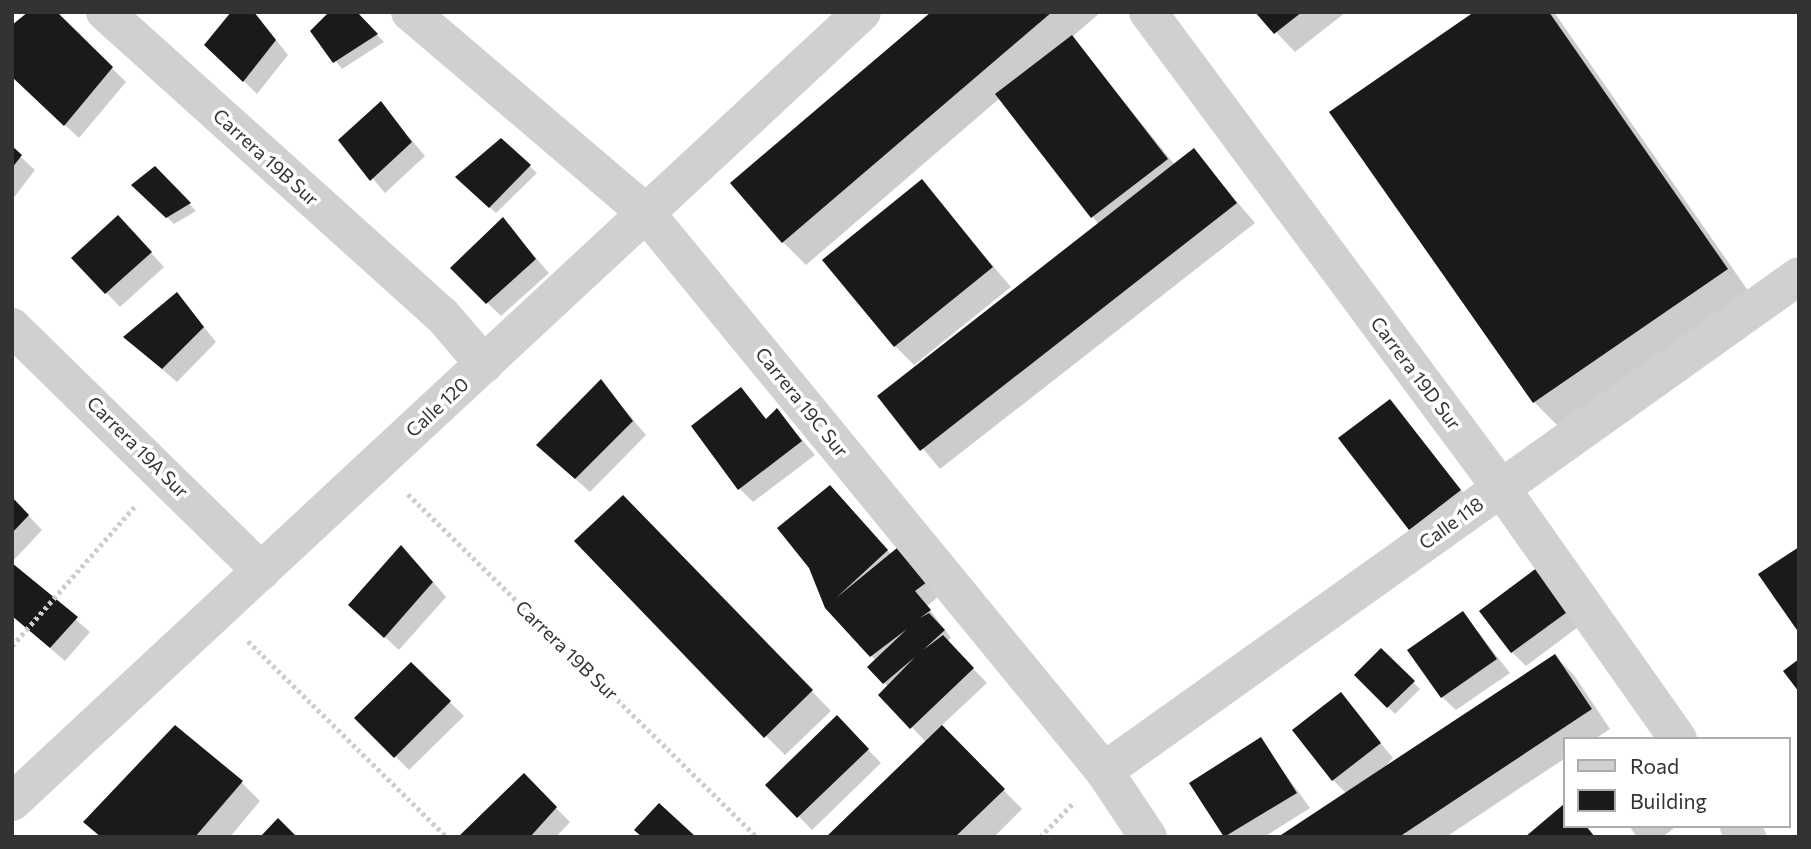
<!DOCTYPE html>
<style>
body{margin:0}
#map{position:relative;width:1811px;height:849px;overflow:hidden;background:#fff;font-family:Commissioner,sans-serif}
div>[style]{position:absolute}
.shadow>*{inset:0;background:#0003}
.building>*{inset:0;background:#1a1a1a}
.path>*{height:4.5px;margin-top:-2.25px;transform-origin:0;background:repeating-linear-gradient(90deg,#cdcdcd 0 3.5px,transparent 0 7px)}
.minor>*{height:38px;margin:-19px;padding:0 19px;transform-origin:19px;border-radius:19px;background:#d0d0d0}
span{translate:-50% -50%;white-space:nowrap;text-align:center;line-height:1.15;-webkit-text-stroke:7px #fff;paint-order:stroke}
.street-label{font-size:19px;color:#333}
.frame{position:absolute;inset:0;border:14px solid #333;pointer-events:none}
.legend{position:absolute;left:1563px;top:737px;width:228px;height:91px;box-sizing:border-box;background:#fff;border:2px solid #adadad;margin:0;padding:9px 12px;list-style:none;font-size:21px;color:#333}
.legend li{display:flex;align-items:center;gap:14px;height:35px}
.legend b{width:35px;border:2px solid #adadad}
</style>
<div id="map">
<div class="shadow">
<div style="clip-path:polygon(55px 12px,126px 82px,79px 138px,12px 76px)"></div>
<div style="clip-path:polygon(254px 12px,288px 55px,257px 94px,207px 45px)"></div>
<div style="clip-path:polygon(355px 12px,384px 42px,342px 69px,312px 31px)"></div>
<div style="clip-path:polygon(934px 12px,1101px 12px,1072px 37px,1175px 165px,1194px 151px,1255px 223px,940px 469px,880px 397px,1099px 225px,1000px 98px,806px 265px,783px 242px)"></div>
<div style="clip-path:polygon(1257px 12px,1346px 12px,1295px 52px)"></div>
<div style="clip-path:polygon(1477px 12px,1554px 12px,1749px 292px,1557px 425px,1534px 402px)"></div>
<div style="clip-path:polygon(381px 104px,425px 156px,385px 193px,340px 140px)"></div>
<div style="clip-path:polygon(501px 140px,537px 173px,496px 213px,464px 184px)"></div>
<div style="clip-path:polygon(12px 149px,35px 170px,12px 200px)"></div>
<div style="clip-path:polygon(155px 168px,196px 211px,174px 224px,134px 185px)"></div>
<div style="clip-path:polygon(921px 182px,1011px 287px,914px 365px,895px 346px)"></div>
<div style="clip-path:polygon(503px 220px,549px 273px,501px 316px,452px 268px)"></div>
<div style="clip-path:polygon(131px 231px,164px 267px,120px 307px,73px 258px)"></div>
<div style="clip-path:polygon(177px 294px,216px 342px,177px 382px,125px 337px)"></div>
<div style="clip-path:polygon(601px 382px,646px 435px,590px 492px,552px 458px)"></div>
<div style="clip-path:polygon(1390px 401px,1473px 505px,1424px 542px,1410px 528px)"></div>
<div style="clip-path:polygon(777px 410px,815px 455px,753px 502px,740px 489px,765px 419px)"></div>
<div style="clip-path:polygon(12px 498px,42px 530px,12px 562px)"></div>
<div style="clip-path:polygon(843px 501px,892px 555px,897px 550px,939px 596px,927px 606px,951px 638px,947px 642px,987px 683px,941px 726px,1022px 809px,994px 837px,828px 837px,926px 742px,881px 695px,889px 688px,869px 667px,876px 661px,827px 607px)"></div>
<div style="clip-path:polygon(642px 516px,831px 711px,785px 755px,766px 736px)"></div>
<div style="clip-path:polygon(415px 561px,446px 597px,399px 650px,365px 619px)"></div>
<div style="clip-path:polygon(12px 565px,90px 632px,65px 661px,12px 615px)"></div>
<div style="clip-path:polygon(1538px 570px,1582px 624px,1526px 666px,1512px 652px)"></div>
<div style="clip-path:polygon(1463px 613px,1510px 673px,1456px 710px,1442px 697px)"></div>
<div style="clip-path:polygon(1381px 650px,1420px 689px,1395px 714px,1356px 675px)"></div>
<div style="clip-path:polygon(1555px 656px,1574px 675px,1610px 729px,1595px 739px,1564px 739px,1564px 759px,1446px 837px,1281px 837px,1347px 794px,1333px 780px,1340px 695px,1393px 758px,1379px 773px)"></div>
<div style="clip-path:polygon(411px 664px,464px 716px,409px 770px,357px 718px)"></div>
<div style="clip-path:polygon(837px 718px,881px 763px,812px 830px,768px 785px)"></div>
<div style="clip-path:polygon(1260px 739px,1310px 808px,1264px 837px,1226px 837px,1192px 783px)"></div>
<div style="clip-path:polygon(524px 776px,570px 822px,556px 837px,461px 837px)"></div>
<div style="clip-path:polygon(241px 782px,260px 801px,230px 837px,100px 837px,85px 822px)"></div>
<div style="clip-path:polygon(1629px 826px,1677px 826px,1662px 837px,1637px 837px)"></div>
</div>
<div class="building">
<div style="clip-path:polygon(28px 12px,57px 12px,113px 67px,64px 126px,12px 77px,12px 25px)"></div>
<div style="clip-path:polygon(231px 12px,254px 12px,276px 40px,243px 82px,204px 45px)"></div>
<div style="clip-path:polygon(329px 12px,357px 12px,378px 34px,333px 63px,310px 31px)"></div>
<div style="clip-path:polygon(931px 12px,1052px 12px,782px 243px,730px 183px)"></div>
<div style="clip-path:polygon(1255px 12px,1302px 12px,1274px 34px)"></div>
<div style="clip-path:polygon(1474px 12px,1549px 12px,1728px 269px,1533px 403px,1329px 112px)"></div>
<div style="clip-path:polygon(1072px 35px,1168px 159px,1091px 218px,995px 94px)"></div>
<div style="clip-path:polygon(381px 101px,412px 142px,370px 181px,338px 140px)"></div>
<div style="clip-path:polygon(501px 138px,531px 165px,489px 208px,455px 177px)"></div>
<div style="clip-path:polygon(12px 146px,22px 155px,12px 168px)"></div>
<div style="clip-path:polygon(1194px 148px,1237px 203px,920px 451px,877px 396px)"></div>
<div style="clip-path:polygon(155px 166px,191px 203px,166px 218px,131px 185px)"></div>
<div style="clip-path:polygon(922px 179px,993px 267px,894px 347px,822px 260px)"></div>
<div style="clip-path:polygon(118px 215px,152px 252px,105px 294px,71px 258px)"></div>
<div style="clip-path:polygon(503px 217px,536px 259px,486px 304px,450px 268px)"></div>
<div style="clip-path:polygon(177px 292px,204px 327px,162px 369px,123px 337px)"></div>
<div style="clip-path:polygon(601px 379px,633px 421px,575px 479px,536px 445px)"></div>
<div style="clip-path:polygon(741px 387px,766px 419px,777px 408px,802px 441px,738px 490px,691px 426px)"></div>
<div style="clip-path:polygon(1390px 399px,1461px 490px,1409px 530px,1338px 438px)"></div>
<div style="clip-path:polygon(830px 485px,888px 550px,836px 598px,897px 548px,927px 582px,915px 591px,931px 610px,920px 618px,929px 613px,945px 630px,923px 650px,943px 635px,974px 668px,910px 729px,878px 695px,915px 657px,883px 684px,867px 667px,907px 629px,870px 657px,825px 608px,809px 568px,777px 528px)"></div>
<div style="clip-path:polygon(623px 495px,813px 690px,764px 738px,574px 541px)"></div>
<div style="clip-path:polygon(12px 497px,29px 515px,12px 533px)"></div>
<div style="clip-path:polygon(401px 545px,433px 582px,384px 638px,348px 605px)"></div>
<div style="clip-path:polygon(1799px 547px,1799px 633px,1758px 574px)"></div>
<div style="clip-path:polygon(12px 563px,78px 617px,50px 648px,12px 616px)"></div>
<div style="clip-path:polygon(1538px 567px,1570px 610px,1511px 653px,1479px 611px)"></div>
<div style="clip-path:polygon(1463px 611px,1497px 659px,1441px 698px,1407px 650px)"></div>
<div style="clip-path:polygon(1381px 648px,1415px 681px,1387px 708px,1354px 675px)"></div>
<div style="clip-path:polygon(1555px 654px,1592px 709px,1399px 837px,1278px 837px)"></div>
<div style="clip-path:polygon(1799px 659px,1799px 692px,1783px 671px)"></div>
<div style="clip-path:polygon(411px 662px,451px 701px,394px 758px,354px 718px)"></div>
<div style="clip-path:polygon(1341px 692px,1381px 743px,1332px 781px,1292px 730px)"></div>
<div style="clip-path:polygon(837px 715px,869px 749px,797px 818px,765px 785px)"></div>
<div style="clip-path:polygon(175px 725px,243px 781px,195px 837px,101px 837px,83px 822px)"></div>
<div style="clip-path:polygon(942px 725px,1005px 789px,955px 837px,826px 837px)"></div>
<div style="clip-path:polygon(1261px 737px,1297px 793px,1224px 837px,1189px 783px)"></div>
<div style="clip-path:polygon(524px 773px,557px 807px,530px 837px,458px 837px)"></div>
<div style="clip-path:polygon(659px 803px,696px 837px,642px 837px,634px 830px)"></div>
<div style="clip-path:polygon(1564px 804px,1564px 826px,1586px 826px,1595px 837px,1525px 837px)"></div>
<div style="clip-path:polygon(278px 818px,297px 837px,260px 837px)"></div>
</div>
<div class="path">
<div style="left:408px;top:494px;width:489px;rotate:44.5deg"></div>
<div style="left:248px;top:641px;width:279px;rotate:44.6deg"></div>
<div style="left:12px;top:646px;width:185px;rotate:-48.7deg"></div>
<div style="left:1040px;top:837px;width:46px;rotate:-45.9deg"></div>
</div>
<div class="minor">
<div style="left:105px;top:12px;width:453px;rotate:42deg"></div>
<div style="left:442px;top:315px;width:65px;rotate:49.4deg"></div>
<div style="left:410px;top:12px;width:310px;rotate:40.4deg"></div>
<div style="left:646px;top:213px;width:722px;rotate:50.62deg"></div>
<div style="left:1104px;top:771px;width:79px;rotate:56.3deg"></div>
<div style="left:1148px;top:12px;width:593px;rotate:53.44deg"></div>
<div style="left:1501px;top:488px;width:307px;rotate:54.8deg"></div>
<div style="left:12px;top:327px;width:349px;rotate:44.4deg"></div>
<div style="left:1104px;top:771px;width:853px;rotate:-35.46deg"></div>
<div style="left:12px;top:802px;width:1160px;rotate:-42.9deg"></div>
<div style="left:1739px;top:826px;width:14px;rotate:54deg"></div>
</div>
<div class="street-label">
<span style="left:266px;top:157px;rotate:42deg">Carrera 19B Sur</span>
<span style="left:1416px;top:373px;rotate:53deg">Carrera 19D Sur</span>
<span style="left:802px;top:402px;rotate:51deg">Carrera 19C Sur</span>
<span style="left:437px;top:407px;rotate:-43deg">Calle 120</span>
<span style="left:138px;top:447px;rotate:45deg">Carrera 19A Sur</span>
<span style="left:1451px;top:523px;rotate:-36deg">Calle 118</span>
<span style="left:567px;top:650px;rotate:44deg">Carrera 19B Sur</span>
</div>
<div class="frame"></div>
<ul class="legend">
<li><b style="height:9px;background:#d0d0d0"></b>Road</li>
<li><b style="height:19px;background:#1a1a1a"></b>Building</li>
</ul>
</div>
